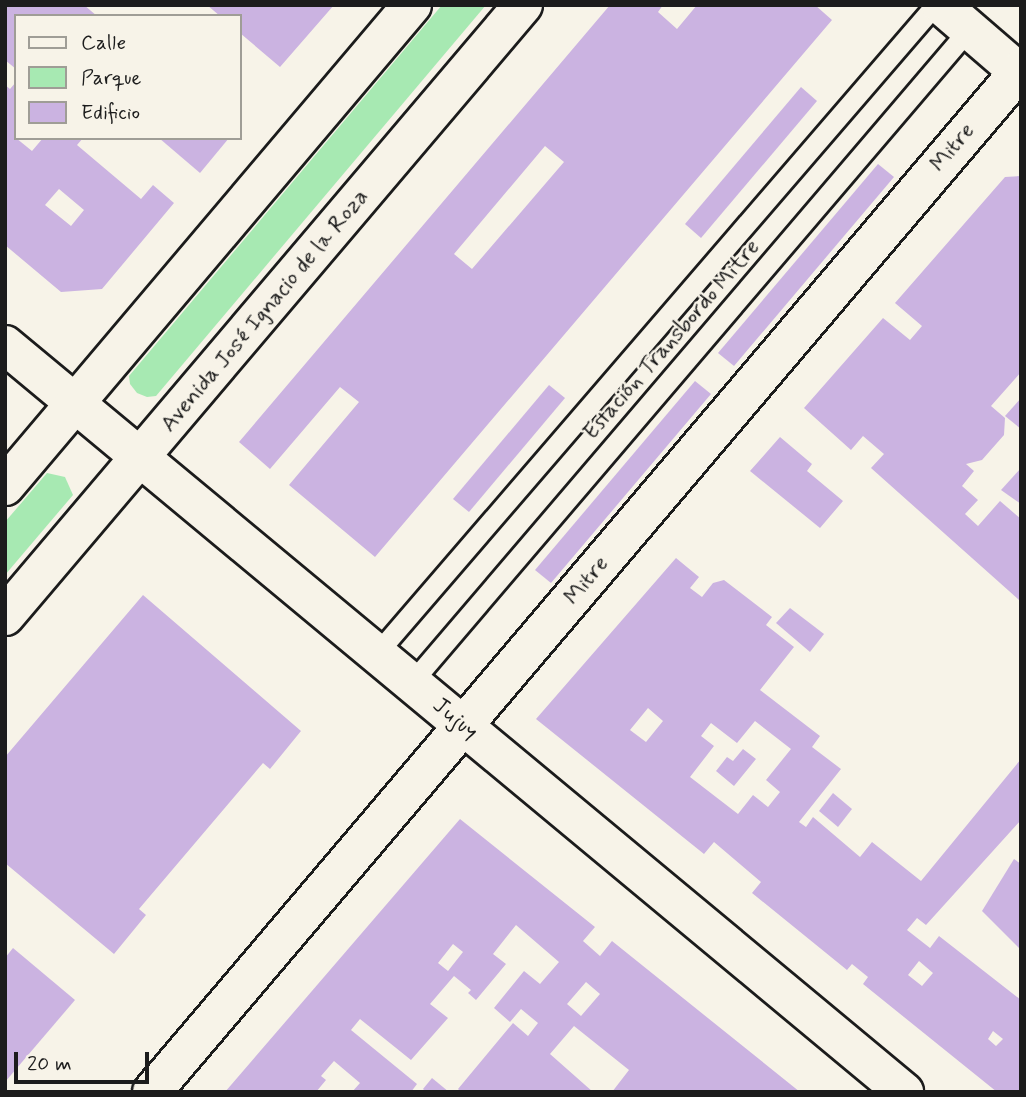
<!DOCTYPE html>
<meta charset="utf-8">
<style>
body{margin:0}
#map{position:relative;width:1026px;height:1097px;overflow:hidden;background:#f7f3e8;font-family:Mynerve,sans-serif}
div>[style]{position:absolute}
.green>*{inset:0;background:#a7e9b2}
.building>*{inset:0;background:#cbb3e1}
.roads{filter:drop-shadow(2px 0 #1c1c1c) drop-shadow(-2px 0 #1c1c1c) drop-shadow(0 2px #1c1c1c) drop-shadow(0 -2px #1c1c1c)}
.service>*{height:19px;margin:-9.5px;padding:0 9.5px;transform-origin:9.5px;border-radius:9.5px;background:#f7f3e8}
.minor>*{height:38px;margin:-19px;padding:0 19px;transform-origin:19px;border-radius:19px;background:#f7f3e8}
span{translate:-50% -50%;white-space:nowrap;text-align:center;line-height:1.15;-webkit-text-stroke:5px #f7f3e8;paint-order:stroke}
.street-label{font-size:23px;color:#1c1c1c}
.frame{position:absolute;inset:0;border:7px solid #1c1c1c;pointer-events:none}
.legend{position:absolute;left:14px;top:14px;width:228px;height:126px;box-sizing:border-box;background:#f7f3e8;border:2px solid #9f9d96;margin:0;padding:9px 12px;list-style:none;font-size:21px;color:#1c1c1c}
.legend li{display:flex;align-items:center;gap:14px;height:35px}
.legend b{width:35px;border:2px solid #9f9d96}
.scale{position:absolute;left:14px;top:1052px;width:135px;height:32px;box-sizing:border-box;border:4px solid #1c1c1c;border-top:0;padding-left:9px;font-size:21px;line-height:24px;white-space:nowrap;color:#1c1c1c;-webkit-text-stroke:5px #f7f3e8;paint-order:stroke}
</style>
<div id="map">
<div class="green">
<div style="clip-path:polygon(442px 5px,486px 5px,156px 396px,147px 397px,137px 393px,130px 384px,129px 376px)"></div>
<div style="clip-path:polygon(47px 473px,65px 477px,73px 495px,5px 575px,5px 522px)"></div>
</div>
<div class="building">
<div style="clip-path:polygon(8px 5px,84px 5px,97px 16px,16px 16px,16px 69px,5px 60px,5px 9px)"></div>
<div style="clip-path:polygon(207px 5px,334px 5px,280px 67px,240px 33px,240px 16px,220px 16px)"></div>
<div style="clip-path:polygon(evenodd,610px 5px,663px 5px,658px 12px,677px 29px,697px 5px,815px 5px,832px 20px,375px 557px,289px 485px,359px 402px,340px 387px,270px 469px,239px 442px,610px 5px,545px 146px,564px 162px,472px 269px,454px 254px,545px 146px)"></div>
<div style="clip-path:polygon(evenodd,16px 82px,16px 138px,32px 151px,43px 138px,83px 138px,77px 145px,141px 199px,153px 185px,174px 203px,102px 289px,61px 292px,5px 245px,5px 85px,10px 89px,16px 82px,59px 189px,84px 210px,71px 226px,45px 205px,59px 189px)"></div>
<div style="clip-path:polygon(801px 87px,817px 101px,701px 238px,685px 224px)"></div>
<div style="clip-path:polygon(159px 138px,229px 138px,200px 173px)"></div>
<div style="clip-path:polygon(878px 164px,894px 177px,734px 366px,718px 353px)"></div>
<div style="clip-path:polygon(1021px 176px,1021px 372px,991px 406px,1005px 418px,1004px 435px,982px 460px,966px 464px,974px 471px,962px 486px,978px 500px,965px 514px,978px 526px,1000px 501px,1021px 519px,1019px 600px,871px 468px,884px 454px,863px 436px,851px 450px,804px 408px,883px 318px,910px 340px,922px 326px,895px 303px,1005px 177px)"></div>
<div style="clip-path:polygon(695px 381px,711px 394px,551px 583px,535px 570px)"></div>
<div style="clip-path:polygon(549px 385px,565px 398px,469px 512px,453px 499px)"></div>
<div style="clip-path:polygon(1021px 398px,1021px 429px,1005px 416px)"></div>
<div style="clip-path:polygon(780px 437px,812px 464px,807px 471px,843px 501px,820px 528px,750px 471px)"></div>
<div style="clip-path:polygon(1021px 468px,1021px 504px,1001px 490px)"></div>
<div style="clip-path:polygon(evenodd,676px 558px,699px 577px,690px 588px,702px 597px,713px 583px,724px 580px,772px 617px,766px 625px,794px 647px,760px 690px,820px 736px,812px 747px,841px 769px,799px 822px,806px 827px,813px 817px,860px 857px,872px 842px,921px 881px,1021px 759px,1021px 820px,926px 925px,917px 918px,907px 930px,930px 948px,939px 936px,1021px 1000px,1021px 1092px,997px 1092px,863px 984px,868px 977px,852px 964px,847px 970px,752px 893px,761px 882px,714px 842px,704px 854px,536px 719px,676px 558px,648px 708px,663px 721px,646px 742px,630px 730px,648px 708px,676px 558px,755px 721px,791px 749px,766px 780px,780px 792px,768px 807px,753px 795px,738px 814px,690px 777px,714px 746px,701px 736px,711px 723px,737px 743px,755px 721px,676px 558px,919px 961px,933px 973px,922px 986px,908px 975px,919px 961px,676px 558px,993px 1031px,1003px 1039px,996px 1046px,988px 1039px,993px 1031px)"></div>
<div style="clip-path:polygon(143px 595px,301px 731px,270px 769px,263px 763px,139px 909px,146px 915px,114px 954px,5px 863px,5px 757px)"></div>
<div style="clip-path:polygon(790px 608px,824px 634px,810px 652px,776px 623px)"></div>
<div style="clip-path:polygon(743px 749px,756px 759px,734px 786px,716px 771px,727px 757px,733px 761px)"></div>
<div style="clip-path:polygon(833px 793px,852px 809px,838px 827px,819px 811px)"></div>
<div style="clip-path:polygon(evenodd,460px 819px,595px 927px,583px 941px,600px 956px,612px 941px,800px 1092px,612px 1092px,629px 1070px,574px 1026px,550px 1054px,593px 1092px,461px 1092px,458px 1089px,513px 1023px,528px 1036px,538px 1023px,521px 1009px,510px 1022px,494px 1008px,524px 971px,540px 984px,559px 962px,516px 925px,493px 954px,506px 964px,476px 1000px,468px 993px,471px 990px,454px 976px,430px 1004px,448px 1018px,411px 1060px,360px 1019px,351px 1030px,417px 1084px,411px 1092px,352px 1092px,360px 1083px,334px 1061px,321px 1076px,326px 1080px,316px 1092px,225px 1092px,460px 819px,453px 944px,463px 952px,448px 971px,438px 963px,453px 944px,460px 819px,586px 982px,600px 994px,581px 1016px,567px 1004px,586px 982px)"></div>
<div style="clip-path:polygon(1014px 859px,1021px 864px,1021px 950px,982px 911px)"></div>
<div style="clip-path:polygon(13px 948px,75px 1000px,5px 1082px,5px 958px)"></div>
<div style="clip-path:polygon(432px 1078px,449px 1092px,426px 1092px,423px 1089px)"></div>
</div>
<div class="roads">
<div class="service">
<div style="left:377px;top:653px;width:855px;rotate:-49.27deg"></div>
<div style="left:411px;top:683px;width:860px;rotate:-49.53deg"></div>
</div>
<div class="minor">
<div style="left:941px;top:5px;width:106px;rotate:40.8deg"></div>
<div style="left:5px;top:345px;width:1169px;rotate:39.72deg"></div>
<div style="left:5px;top:486px;width:630px;rotate:-49.76deg"></div>
<div style="left:5px;top:616px;width:801px;rotate:-49.71deg"></div>
<div style="left:152px;top:1092px;width:1342px;rotate:-49.65deg"></div>
</div>
</div>
<div class="street-label">
<span style="left:953px;top:148px;rotate:-50deg">Mitre</span>
<span style="left:265px;top:311px;rotate:-50deg">Avenida José Ignacio de la Roza</span>
<span style="left:672px;top:340px;rotate:-49deg">Estación Transbordo Mitre</span>
<span style="left:587px;top:581px;rotate:-50deg">Mitre</span>
<span style="left:455px;top:719px;rotate:40deg">Jujuy</span>
</div>
<div class="frame"></div>
<ul class="legend">
<li><b style="height:9px;background:#f7f3e8"></b>Calle</li>
<li><b style="height:19px;background:#a7e9b2"></b>Parque</li>
<li><b style="height:19px;background:#cbb3e1"></b>Edificio</li>
</ul>
<div class="scale">20 m</div>
</div>
